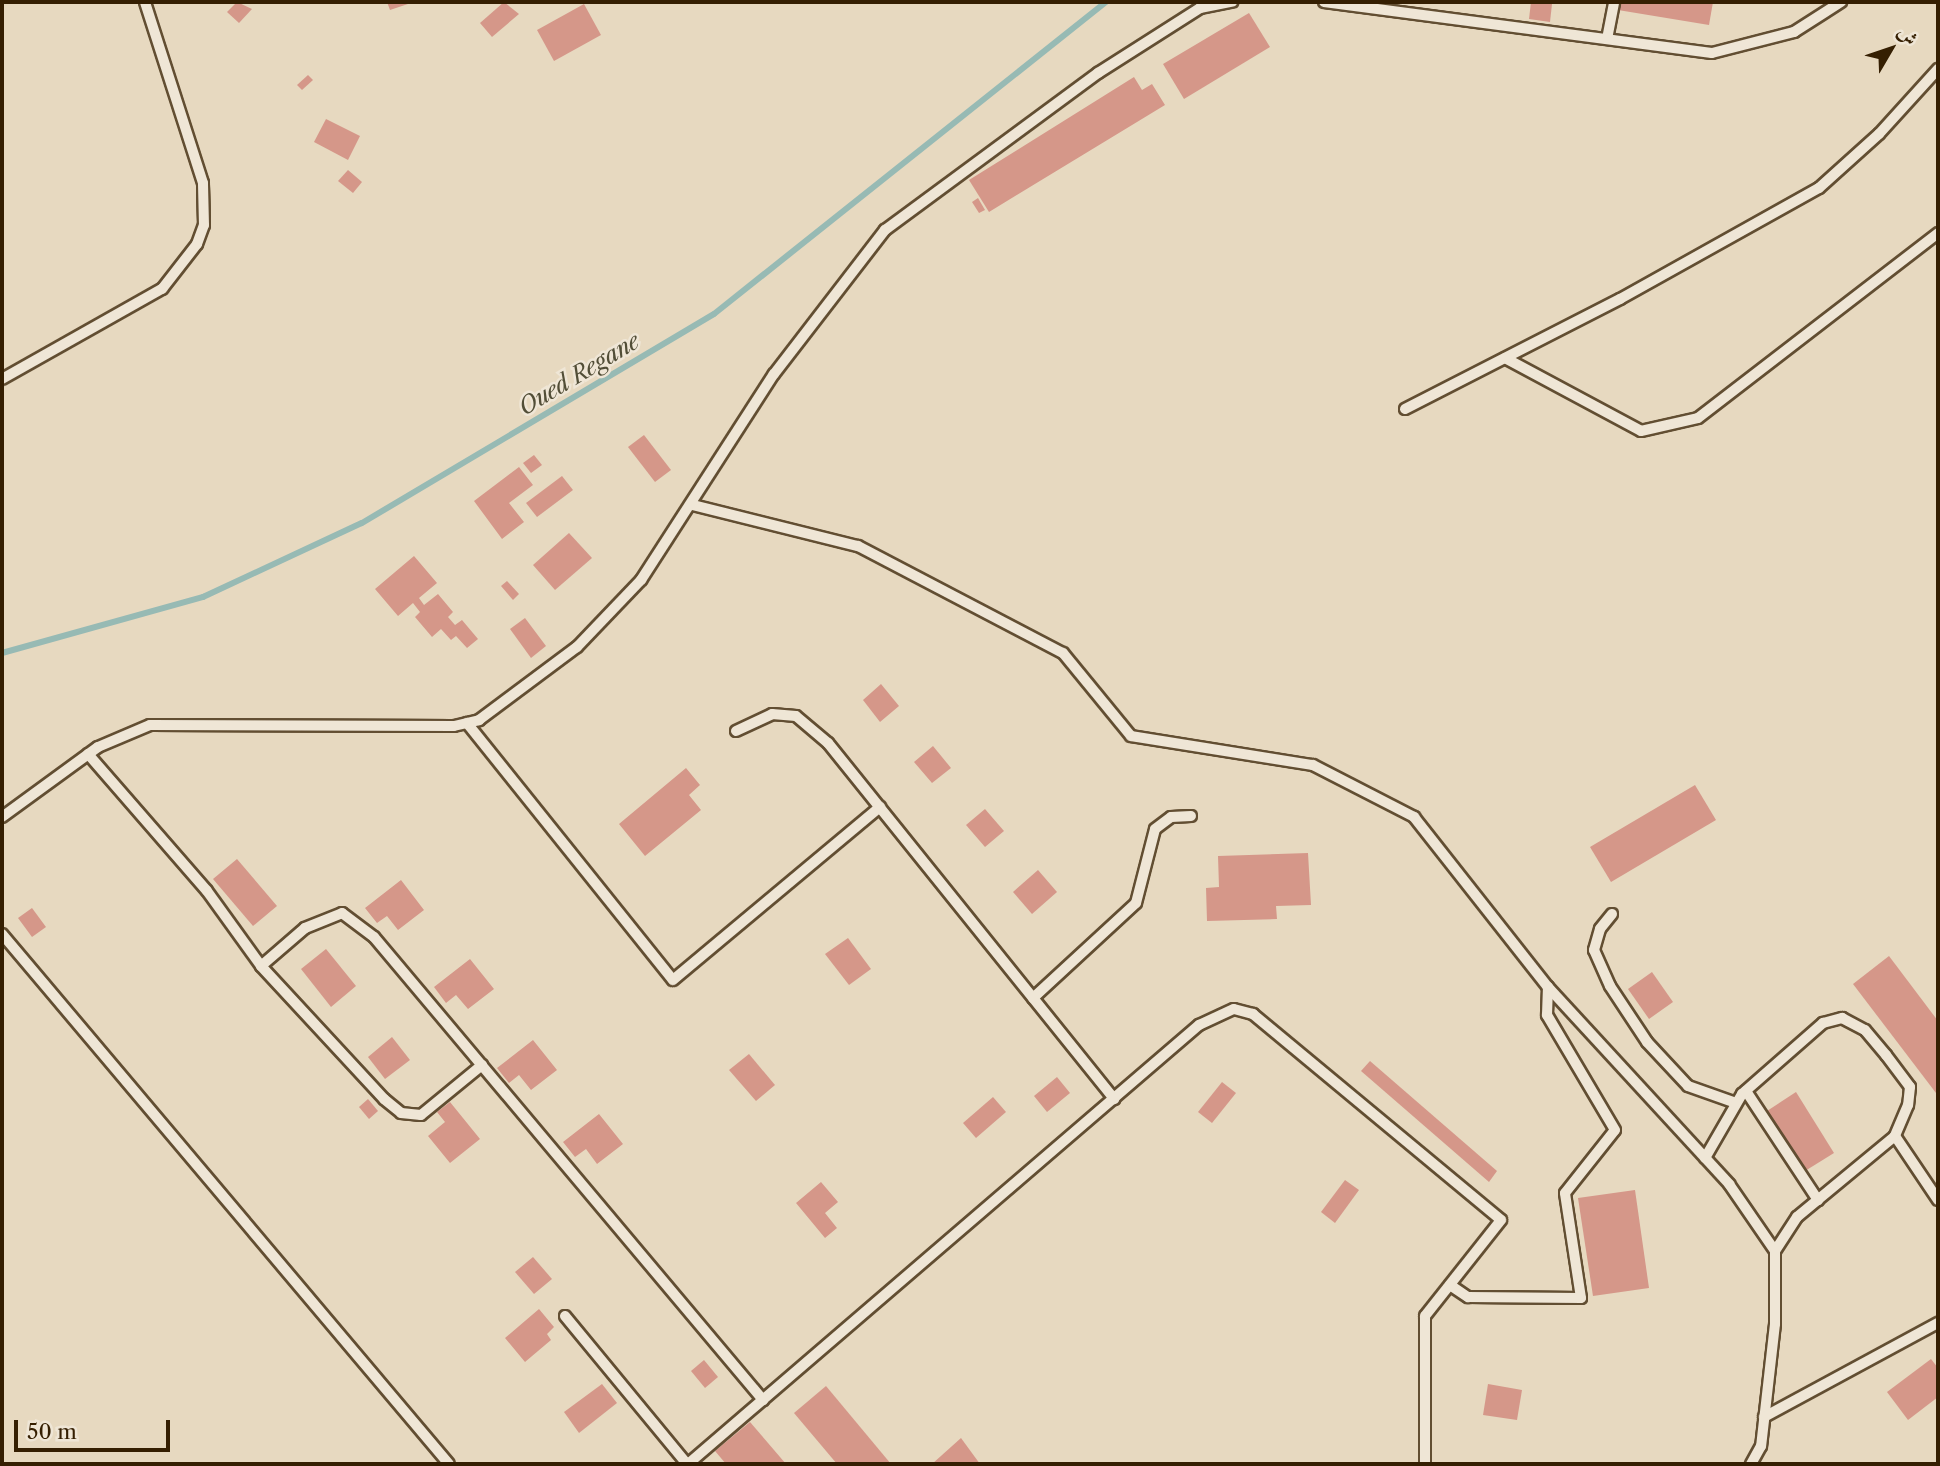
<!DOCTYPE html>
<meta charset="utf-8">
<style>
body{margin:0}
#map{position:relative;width:1940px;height:1466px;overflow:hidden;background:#e7d9c0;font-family:"Libre Caslon Text",Amiri,serif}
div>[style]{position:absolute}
.stream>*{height:6px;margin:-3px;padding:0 3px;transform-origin:3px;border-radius:3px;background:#97bab4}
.building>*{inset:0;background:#d59789}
.roads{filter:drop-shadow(2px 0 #624e32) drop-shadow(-2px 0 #624e32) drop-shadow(0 2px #624e32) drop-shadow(0 -2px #624e32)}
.lane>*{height:10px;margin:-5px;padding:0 5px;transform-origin:5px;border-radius:5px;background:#efe6d6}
span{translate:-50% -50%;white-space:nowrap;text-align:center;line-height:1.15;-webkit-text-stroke:5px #efe6d6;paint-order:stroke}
.water-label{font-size:23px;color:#524e37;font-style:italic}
.frame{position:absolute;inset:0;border:4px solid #351f02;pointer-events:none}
.north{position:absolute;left:1856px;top:14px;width:70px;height:70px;-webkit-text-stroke:5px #efe6d6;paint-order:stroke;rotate:51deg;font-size:19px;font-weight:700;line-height:28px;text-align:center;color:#351f02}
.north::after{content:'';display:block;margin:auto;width:24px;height:32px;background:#351f02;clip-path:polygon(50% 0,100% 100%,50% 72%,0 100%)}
.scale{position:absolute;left:14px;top:1420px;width:156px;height:32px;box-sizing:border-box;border:4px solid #351f02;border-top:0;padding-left:9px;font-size:21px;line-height:24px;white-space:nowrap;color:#351f02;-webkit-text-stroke:5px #efe6d6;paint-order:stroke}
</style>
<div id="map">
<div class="stream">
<div style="left:2px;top:653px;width:209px;rotate:-15.6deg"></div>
<div style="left:203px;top:597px;width:175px;rotate:-25deg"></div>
<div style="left:362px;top:523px;width:409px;rotate:-30.7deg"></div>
<div style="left:714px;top:314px;width:501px;rotate:-38.52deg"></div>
</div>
<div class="building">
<div style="clip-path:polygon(237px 2px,252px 9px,239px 23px,227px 12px)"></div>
<div style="clip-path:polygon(387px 2px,414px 2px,390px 10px)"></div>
<div style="clip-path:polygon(504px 2px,519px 14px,492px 37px,480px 23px)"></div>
<div style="clip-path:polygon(1531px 2px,1552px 4px,1550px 22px,1529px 19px)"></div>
<div style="clip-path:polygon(1619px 2px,1713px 2px,1709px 25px,1618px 10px)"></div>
<div style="clip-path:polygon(584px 4px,601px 35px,554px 61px,537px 30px)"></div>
<div style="clip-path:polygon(1249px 13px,1270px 47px,1184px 99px,1163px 64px)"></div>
<div style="clip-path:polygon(308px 75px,313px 80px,302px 90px,297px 85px)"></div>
<div style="clip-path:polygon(1134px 77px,1142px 90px,1152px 84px,1165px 105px,989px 212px,969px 180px)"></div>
<div style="clip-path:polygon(326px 119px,360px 136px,348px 160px,314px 142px)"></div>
<div style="clip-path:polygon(348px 170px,362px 182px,353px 193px,338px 181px)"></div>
<div style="clip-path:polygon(978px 198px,985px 210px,979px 213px,972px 202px)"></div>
<div style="clip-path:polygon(644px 435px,671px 470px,655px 482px,628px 447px)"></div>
<div style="clip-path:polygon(534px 455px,542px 465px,531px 473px,523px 463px)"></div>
<div style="clip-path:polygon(519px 467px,533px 485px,509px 503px,524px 522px,502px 539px,474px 501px)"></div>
<div style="clip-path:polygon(562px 476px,573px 490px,537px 517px,526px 503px)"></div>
<div style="clip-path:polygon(569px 533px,592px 558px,555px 590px,533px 565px)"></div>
<div style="clip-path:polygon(414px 556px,437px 583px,419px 598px,424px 605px,438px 594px,453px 612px,448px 617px,455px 625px,462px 620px,478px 639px,467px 648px,456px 636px,451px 640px,441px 629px,432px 637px,415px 617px,420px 612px,413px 603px,398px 616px,375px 589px)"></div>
<div style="clip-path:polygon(507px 581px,519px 594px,513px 600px,501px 586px)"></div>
<div style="clip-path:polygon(525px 618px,546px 646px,531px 658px,510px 629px)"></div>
<div style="clip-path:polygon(881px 684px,899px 706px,880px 722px,863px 700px)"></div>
<div style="clip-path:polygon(933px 746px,951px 768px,932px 783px,914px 762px)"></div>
<div style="clip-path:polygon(686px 768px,700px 785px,689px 795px,701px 810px,645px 856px,619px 824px)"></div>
<div style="clip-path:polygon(1695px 785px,1716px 820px,1611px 882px,1590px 847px)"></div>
<div style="clip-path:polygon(985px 809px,1004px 831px,985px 847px,966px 825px)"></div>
<div style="clip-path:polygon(1308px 853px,1311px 905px,1276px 906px,1277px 919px,1207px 921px,1206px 888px,1219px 887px,1218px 856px)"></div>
<div style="clip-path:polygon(237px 859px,277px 906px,253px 926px,213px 879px)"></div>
<div style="clip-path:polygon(1038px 870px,1057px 892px,1032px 914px,1013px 892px)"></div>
<div style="clip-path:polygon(401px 880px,424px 910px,398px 930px,387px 916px,377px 923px,365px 908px)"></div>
<div style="clip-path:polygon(32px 908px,46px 927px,32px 937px,18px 918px)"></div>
<div style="clip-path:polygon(848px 938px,871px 969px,849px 985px,825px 954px)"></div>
<div style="clip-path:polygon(326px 949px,356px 986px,331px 1007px,301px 969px)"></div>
<div style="clip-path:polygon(1889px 956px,1938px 1021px,1936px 1093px,1853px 984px)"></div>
<div style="clip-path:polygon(470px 959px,494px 989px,468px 1009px,456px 995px,446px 1003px,434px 987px)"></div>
<div style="clip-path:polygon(1652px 972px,1673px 1002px,1649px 1019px,1628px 989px)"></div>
<div style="clip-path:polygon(392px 1037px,410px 1060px,385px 1079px,368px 1057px)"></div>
<div style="clip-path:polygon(533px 1040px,557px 1070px,531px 1090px,519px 1075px,509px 1083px,497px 1068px)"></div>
<div style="clip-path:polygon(749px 1054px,775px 1085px,756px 1101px,729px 1070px)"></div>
<div style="clip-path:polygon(1370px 1061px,1497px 1171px,1489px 1182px,1361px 1071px)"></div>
<div style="clip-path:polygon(1057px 1077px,1070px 1093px,1047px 1112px,1034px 1096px)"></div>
<div style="clip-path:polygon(1222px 1082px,1236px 1093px,1212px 1123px,1198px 1112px)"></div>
<div style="clip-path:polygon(1796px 1092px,1834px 1153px,1805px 1171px,1767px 1111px)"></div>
<div style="clip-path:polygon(993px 1097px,1006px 1112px,976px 1138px,963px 1123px)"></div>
<div style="clip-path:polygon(368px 1099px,378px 1111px,369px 1119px,359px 1107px)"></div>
<div style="clip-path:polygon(450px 1102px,480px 1139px,450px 1163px,428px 1136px,445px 1122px,437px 1112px)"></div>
<div style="clip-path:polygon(599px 1114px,623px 1144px,597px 1164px,586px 1149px,575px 1157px,563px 1142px)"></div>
<div style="clip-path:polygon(1345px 1180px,1359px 1190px,1335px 1223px,1321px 1212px)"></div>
<div style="clip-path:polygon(821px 1182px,838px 1202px,825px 1213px,837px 1228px,825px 1238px,796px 1203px)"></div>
<div style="clip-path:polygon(1635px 1190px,1649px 1288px,1593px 1296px,1578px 1198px)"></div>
<div style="clip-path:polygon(533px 1257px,552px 1279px,534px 1294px,515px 1272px)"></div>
<div style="clip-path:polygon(539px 1309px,554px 1327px,547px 1334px,551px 1340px,525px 1362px,505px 1338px)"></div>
<div style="clip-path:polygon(1931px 1359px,1938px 1368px,1938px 1397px,1908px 1420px,1887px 1392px)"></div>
<div style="clip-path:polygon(704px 1360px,718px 1377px,705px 1388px,691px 1371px)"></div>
<div style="clip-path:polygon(602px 1384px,617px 1403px,579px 1433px,564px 1412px)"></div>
<div style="clip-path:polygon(1488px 1384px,1522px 1390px,1517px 1420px,1483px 1415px)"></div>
<div style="clip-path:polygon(826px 1386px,891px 1464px,837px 1464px,794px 1413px)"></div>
<div style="clip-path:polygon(750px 1422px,786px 1464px,726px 1464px,715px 1451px)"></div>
<div style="clip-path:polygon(961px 1438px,980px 1464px,932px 1464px)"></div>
</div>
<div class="roads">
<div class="lane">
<div style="left:1324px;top:2px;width:391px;rotate:7.5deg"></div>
<div style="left:1712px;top:53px;width:85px;rotate:-14.4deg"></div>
<div style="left:1794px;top:32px;width:56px;rotate:-32.6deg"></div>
<div style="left:1607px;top:39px;width:38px;rotate:-79deg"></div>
<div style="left:1505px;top:358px;width:154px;rotate:28.2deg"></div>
<div style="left:1641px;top:431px;width:58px;rotate:-12.8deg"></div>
<div style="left:1698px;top:418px;width:303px;rotate:-37.6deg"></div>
<div style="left:2px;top:379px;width:184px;rotate:-29.4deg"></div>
<div style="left:162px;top:289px;width:57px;rotate:-52.1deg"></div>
<div style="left:197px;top:244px;width:20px;rotate:-70deg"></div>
<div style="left:204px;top:225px;width:42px;rotate:-91.4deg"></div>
<div style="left:203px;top:183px;width:190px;rotate:-107.8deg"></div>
<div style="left:1405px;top:409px;width:242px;rotate:-27.1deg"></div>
<div style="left:1620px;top:299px;width:228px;rotate:-29.2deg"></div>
<div style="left:1819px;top:188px;width:81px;rotate:-42deg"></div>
<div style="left:1879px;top:134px;width:88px;rotate:-47.8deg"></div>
<div style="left:693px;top:505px;width:170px;rotate:14deg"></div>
<div style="left:858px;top:546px;width:231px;rotate:27.6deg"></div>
<div style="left:1063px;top:653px;width:107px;rotate:50.7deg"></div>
<div style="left:1131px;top:736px;width:184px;rotate:9.1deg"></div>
<div style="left:1313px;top:765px;width:114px;rotate:27.2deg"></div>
<div style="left:1414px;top:817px;width:216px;rotate:51.8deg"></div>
<div style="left:1548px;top:987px;width:268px;rotate:47.4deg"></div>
<div style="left:1729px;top:1184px;width:81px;rotate:55.5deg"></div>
<div style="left:1775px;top:1251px;width:73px;rotate:90deg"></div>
<div style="left:1775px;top:1324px;width:123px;rotate:96.5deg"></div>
<div style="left:1761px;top:1446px;width:21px;rotate:119deg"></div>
<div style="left:467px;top:723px;width:329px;rotate:51.3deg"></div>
<div style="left:673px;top:980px;width:270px;rotate:-39.9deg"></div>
<div style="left:736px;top:731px;width:40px;rotate:-25deg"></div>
<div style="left:772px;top:714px;width:24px;rotate:5deg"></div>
<div style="left:796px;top:716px;width:42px;rotate:40.2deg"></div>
<div style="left:828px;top:743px;width:457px;rotate:51.2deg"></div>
<div style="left:88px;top:754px;width:181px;rotate:49deg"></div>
<div style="left:207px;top:891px;width:92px;rotate:54.2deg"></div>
<div style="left:261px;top:966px;width:181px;rotate:47.2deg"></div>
<div style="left:384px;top:1099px;width:22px;rotate:39deg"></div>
<div style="left:401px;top:1113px;width:20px;rotate:6deg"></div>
<div style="left:421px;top:1115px;width:79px;rotate:-39.3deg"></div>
<div style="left:2px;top:817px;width:119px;rotate:-36.1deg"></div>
<div style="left:98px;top:747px;width:56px;rotate:-22.9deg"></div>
<div style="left:150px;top:725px;width:304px;rotate:0.2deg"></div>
<div style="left:454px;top:726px;width:26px;rotate:-13deg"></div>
<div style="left:479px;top:720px;width:122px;rotate:-36.7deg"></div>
<div style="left:577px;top:647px;width:93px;rotate:-46.3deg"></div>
<div style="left:641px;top:580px;width:245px;rotate:-57.2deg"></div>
<div style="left:774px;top:374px;width:182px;rotate:-52.4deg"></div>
<div style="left:885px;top:230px;width:265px;rotate:-36.4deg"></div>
<div style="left:1098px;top:73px;width:121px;rotate:-32.5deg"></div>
<div style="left:1200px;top:8px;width:33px;rotate:-11deg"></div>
<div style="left:1612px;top:914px;width:19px;rotate:129deg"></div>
<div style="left:1600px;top:929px;width:22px;rotate:106deg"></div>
<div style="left:1594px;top:950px;width:39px;rotate:66deg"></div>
<div style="left:1610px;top:986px;width:67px;rotate:56.5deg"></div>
<div style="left:1647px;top:1042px;width:60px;rotate:47deg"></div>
<div style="left:1688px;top:1086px;width:51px;rotate:19.5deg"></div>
<div style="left:2px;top:934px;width:693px;rotate:49.86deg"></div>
<div style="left:261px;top:966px;width:58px;rotate:-40.8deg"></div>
<div style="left:305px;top:928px;width:40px;rotate:-22deg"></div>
<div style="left:342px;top:913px;width:40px;rotate:37deg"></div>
<div style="left:374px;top:937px;width:605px;rotate:49.96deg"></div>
<div style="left:1033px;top:998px;width:140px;rotate:-42.7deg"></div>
<div style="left:1136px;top:903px;width:76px;rotate:-75.6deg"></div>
<div style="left:1155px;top:829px;width:20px;rotate:-37deg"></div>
<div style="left:1171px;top:817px;width:20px;rotate:-3deg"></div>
<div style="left:1746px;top:1091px;width:131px;rotate:56.6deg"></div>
<div style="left:1895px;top:1136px;width:77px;rotate:56.1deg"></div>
<div style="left:1705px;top:1158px;width:74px;rotate:-60deg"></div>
<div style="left:1742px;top:1094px;width:108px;rotate:-41.2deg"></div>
<div style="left:1823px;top:1023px;width:20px;rotate:-15deg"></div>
<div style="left:1842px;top:1018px;width:26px;rotate:28deg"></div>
<div style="left:1865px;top:1030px;width:33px;rotate:50deg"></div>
<div style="left:1886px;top:1055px;width:40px;rotate:53deg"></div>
<div style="left:1910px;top:1087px;width:18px;rotate:96deg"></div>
<div style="left:1908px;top:1105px;width:34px;rotate:113deg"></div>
<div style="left:1895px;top:1136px;width:127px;rotate:140.4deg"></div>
<div style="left:1797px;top:1217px;width:40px;rotate:122.9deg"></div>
<div style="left:1450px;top:1285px;width:22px;rotate:34deg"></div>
<div style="left:1468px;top:1297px;width:113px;rotate:0.5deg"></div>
<div style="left:1581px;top:1298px;width:106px;rotate:-98.7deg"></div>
<div style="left:1565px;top:1193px;width:80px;rotate:-51.6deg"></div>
<div style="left:1615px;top:1130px;width:134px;rotate:-120.6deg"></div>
<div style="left:1547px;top:1015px;width:28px;rotate:-88deg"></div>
<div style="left:565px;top:1316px;width:192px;rotate:50.5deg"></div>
<div style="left:1764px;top:1417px;width:198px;rotate:-28.4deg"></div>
<div style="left:688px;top:1464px;width:674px;rotate:-40.67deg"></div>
<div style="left:1199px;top:1025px;width:38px;rotate:-25deg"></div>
<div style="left:1234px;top:1009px;width:20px;rotate:15deg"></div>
<div style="left:1253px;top:1014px;width:322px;rotate:39.7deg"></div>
<div style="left:1501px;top:1220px;width:122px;rotate:128.4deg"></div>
<div style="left:1425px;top:1316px;width:148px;rotate:90deg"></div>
</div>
</div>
<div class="water-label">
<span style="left:579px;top:374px;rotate:-31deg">Oued Regane</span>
</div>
<div class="frame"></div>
<div class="north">ش</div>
<div class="scale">50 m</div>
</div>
